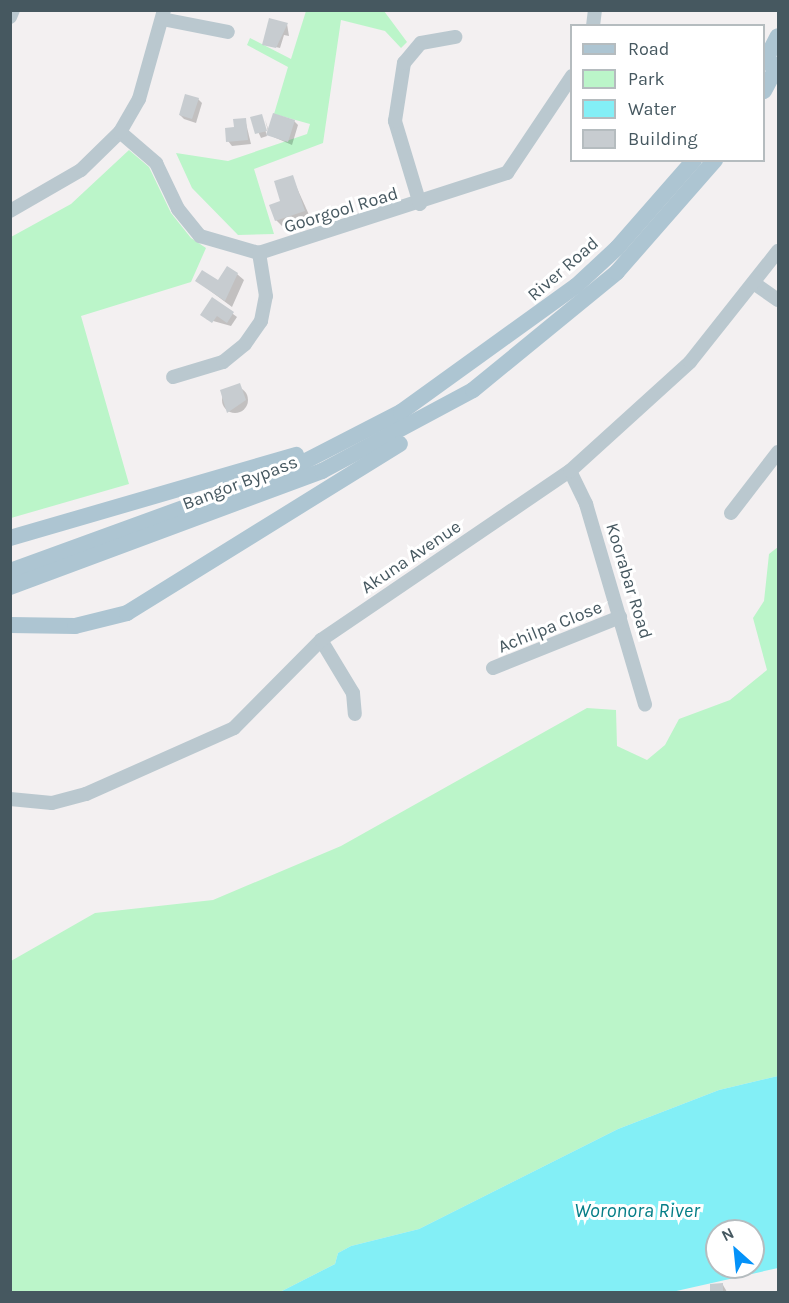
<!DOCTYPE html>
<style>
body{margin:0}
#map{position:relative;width:789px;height:1303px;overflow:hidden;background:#f3f0f1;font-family:Karla,sans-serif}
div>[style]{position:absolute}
.green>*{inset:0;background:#bbf5c9}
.water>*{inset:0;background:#83eff6}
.shadow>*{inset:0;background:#0003}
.round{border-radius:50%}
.building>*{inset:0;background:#c7ccd0}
.minor>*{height:14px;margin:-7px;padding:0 7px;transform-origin:7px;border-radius:7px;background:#bac8cf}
.major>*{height:16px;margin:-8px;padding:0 8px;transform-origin:8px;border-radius:8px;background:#adc5d2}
span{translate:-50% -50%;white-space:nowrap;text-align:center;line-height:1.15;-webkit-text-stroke:6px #fff;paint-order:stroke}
.street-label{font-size:18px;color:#465860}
.water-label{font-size:20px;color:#057e87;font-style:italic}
.frame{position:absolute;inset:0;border:12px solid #465860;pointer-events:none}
.legend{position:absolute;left:570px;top:24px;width:195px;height:138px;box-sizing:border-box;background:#fff;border:2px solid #b5bcbf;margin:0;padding:8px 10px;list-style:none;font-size:18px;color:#465860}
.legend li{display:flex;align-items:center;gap:12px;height:30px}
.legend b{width:30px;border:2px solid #b5bcbf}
.north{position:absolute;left:705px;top:1219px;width:60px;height:60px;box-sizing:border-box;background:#fff;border:2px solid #b5bcbf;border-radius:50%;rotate:333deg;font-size:16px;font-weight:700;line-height:24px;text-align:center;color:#465860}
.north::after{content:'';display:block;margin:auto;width:21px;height:27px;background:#0492f9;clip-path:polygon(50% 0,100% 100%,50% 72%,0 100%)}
</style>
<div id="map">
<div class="green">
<div style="clip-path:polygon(306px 11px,384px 11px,407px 42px,401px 48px,385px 31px,341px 20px,323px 143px,254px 169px,274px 234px,238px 235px,192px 188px,176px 153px,228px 161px,307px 134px,310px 124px,274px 114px,288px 67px,247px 45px,250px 38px,291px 59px)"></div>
<div style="clip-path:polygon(129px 150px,149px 167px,171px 213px,191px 238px,206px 248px,191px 282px,81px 316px,129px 484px,11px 518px,11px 237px,71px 204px)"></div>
<div style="clip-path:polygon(778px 547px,778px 1076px,719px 1090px,618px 1129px,419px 1229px,351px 1246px,338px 1253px,335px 1264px,280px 1292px,11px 1292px,11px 961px,95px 913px,213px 900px,341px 846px,587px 708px,616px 710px,617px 746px,647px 760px,665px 745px,679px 719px,730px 700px,767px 670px,753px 618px,764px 601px,769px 554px)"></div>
</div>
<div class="water">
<div style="clip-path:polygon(evenodd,778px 1076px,778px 1268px,672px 1292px,280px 1292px,335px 1264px,338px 1253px,351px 1246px,419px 1229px,618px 1129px,719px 1090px,778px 1076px,717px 1231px,753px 1231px,753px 1267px,717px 1267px,717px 1231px)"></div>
</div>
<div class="shadow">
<div style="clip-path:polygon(287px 24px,289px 36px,284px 35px,280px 48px,264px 44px)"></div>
<div style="clip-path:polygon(198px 99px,202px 103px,196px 123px,184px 119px,180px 115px)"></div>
<div style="clip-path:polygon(261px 116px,267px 136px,261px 138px,252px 118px)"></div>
<div style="clip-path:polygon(245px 119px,251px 144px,232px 146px,228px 141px)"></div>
<div style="clip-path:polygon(265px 119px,269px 132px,294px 121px,298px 125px,292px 145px,269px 135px)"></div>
<div style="clip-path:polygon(292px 177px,310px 217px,282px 226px,276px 220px)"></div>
<div style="clip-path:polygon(237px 274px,244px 280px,232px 307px,197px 281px,219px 282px)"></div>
<div style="clip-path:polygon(213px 299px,237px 317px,231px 326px,206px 319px)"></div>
<div class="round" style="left:222px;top:387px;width:26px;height:26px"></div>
<div style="clip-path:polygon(723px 1285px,727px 1292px,712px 1292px,712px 1286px)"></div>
</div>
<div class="building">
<div style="clip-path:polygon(269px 18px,288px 23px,276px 48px,262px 45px)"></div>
<div style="clip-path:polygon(185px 94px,199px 98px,192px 119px,179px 115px)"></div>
<div style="clip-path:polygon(273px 113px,295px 120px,288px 142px,266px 135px)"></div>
<div style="clip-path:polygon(262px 114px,267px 131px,255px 134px,250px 117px)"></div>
<div style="clip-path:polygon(246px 118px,248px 140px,226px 142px,225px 128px,234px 127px,233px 119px)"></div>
<div style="clip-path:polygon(293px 175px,305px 211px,275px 221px,269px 205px,280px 201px,274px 181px)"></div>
<div style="clip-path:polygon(227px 266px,238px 273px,225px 301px,195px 281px,202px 270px,218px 280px)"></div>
<div style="clip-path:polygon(212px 297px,234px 312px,227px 323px,217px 316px,212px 323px,200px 315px)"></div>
<div style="clip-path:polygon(240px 383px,246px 400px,227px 413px,220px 390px)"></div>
<div style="clip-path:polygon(723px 1283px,723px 1292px,710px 1292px,710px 1284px)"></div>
</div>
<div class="minor">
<div style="left:10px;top:17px;width:8px;rotate:-67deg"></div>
<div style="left:162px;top:19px;width:67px;rotate:11.1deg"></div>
<div style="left:593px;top:26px;width:16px;rotate:-83deg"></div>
<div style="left:120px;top:132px;width:48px;rotate:40.7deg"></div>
<div style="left:156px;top:163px;width:51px;rotate:64.4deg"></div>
<div style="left:178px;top:209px;width:35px;rotate:51deg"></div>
<div style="left:200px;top:236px;width:61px;rotate:16.1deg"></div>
<div style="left:259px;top:253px;width:261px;rotate:-17.9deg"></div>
<div style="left:507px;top:173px;width:117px;rotate:-56.2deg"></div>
<div style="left:420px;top:204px;width:87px;rotate:-106.8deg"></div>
<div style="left:395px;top:121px;width:59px;rotate:-81.2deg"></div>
<div style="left:404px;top:63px;width:26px;rotate:-50deg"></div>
<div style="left:421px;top:43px;width:35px;rotate:-10deg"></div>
<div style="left:10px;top:211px;width:82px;rotate:-30deg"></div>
<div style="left:81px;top:170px;width:54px;rotate:-44.3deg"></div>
<div style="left:120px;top:132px;width:38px;rotate:-60deg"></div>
<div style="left:139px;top:99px;width:92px;rotate:-74.3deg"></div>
<div style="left:755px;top:284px;width:28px;rotate:35deg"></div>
<div style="left:173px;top:377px;width:52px;rotate:-16.7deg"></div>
<div style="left:223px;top:362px;width:28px;rotate:-39deg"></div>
<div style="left:245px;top:344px;width:28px;rotate:-55deg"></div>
<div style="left:261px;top:321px;width:25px;rotate:-79deg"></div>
<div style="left:266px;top:296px;width:44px;rotate:-99.2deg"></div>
<div style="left:570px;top:471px;width:37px;rotate:64deg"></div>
<div style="left:586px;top:504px;width:209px;rotate:73.6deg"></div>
<div style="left:731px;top:513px;width:77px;rotate:-52.4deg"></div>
<div style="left:321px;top:640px;width:62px;rotate:58.9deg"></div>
<div style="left:353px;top:693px;width:21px;rotate:85deg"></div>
<div style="left:493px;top:668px;width:137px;rotate:-21.9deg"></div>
<div style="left:10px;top:799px;width:42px;rotate:5.4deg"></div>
<div style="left:52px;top:803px;width:35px;rotate:-15deg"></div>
<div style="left:86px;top:794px;width:162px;rotate:-24deg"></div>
<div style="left:234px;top:728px;width:124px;rotate:-45.3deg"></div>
<div style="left:321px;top:640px;width:301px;rotate:-34.2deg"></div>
<div style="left:570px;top:471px;width:162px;rotate:-42.2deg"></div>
<div style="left:690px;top:362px;width:142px;rotate:-51.6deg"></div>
</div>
<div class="major">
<div style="left:764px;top:63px;width:30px;rotate:-63deg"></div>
<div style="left:764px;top:91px;width:30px;rotate:-62deg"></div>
<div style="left:10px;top:538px;width:298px;rotate:-16.2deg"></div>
<div style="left:10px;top:571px;width:298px;rotate:-20deg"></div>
<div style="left:290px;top:469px;width:125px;rotate:-27.2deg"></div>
<div style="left:401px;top:412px;width:216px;rotate:-35.8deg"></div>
<div style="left:576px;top:286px;width:56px;rotate:-42.8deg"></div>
<div style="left:617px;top:248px;width:117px;rotate:-48.8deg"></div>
<div style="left:10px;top:587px;width:333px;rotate:-20.4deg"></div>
<div style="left:322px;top:471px;width:171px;rotate:-28.2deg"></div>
<div style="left:473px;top:390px;width:186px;rotate:-39.3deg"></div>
<div style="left:617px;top:272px;width:149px;rotate:-48.8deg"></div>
<div style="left:10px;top:625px;width:65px;rotate:0.9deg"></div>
<div style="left:75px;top:626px;width:54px;rotate:-14deg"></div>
<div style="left:127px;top:613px;width:321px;rotate:-31.8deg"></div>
</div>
<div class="street-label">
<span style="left:341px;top:210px;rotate:-17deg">Goorgool Road</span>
<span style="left:563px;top:269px;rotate:-41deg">River Road</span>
<span style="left:240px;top:483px;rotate:-21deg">Bangor Bypass</span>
<span style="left:411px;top:557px;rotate:-34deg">Akuna Avenue</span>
<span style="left:629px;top:581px;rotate:73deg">Koorabar Road</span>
<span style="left:550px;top:627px;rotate:-22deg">Achilpa Close</span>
</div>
<div class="water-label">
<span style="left:637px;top:1210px">Woronora River</span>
</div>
<div class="frame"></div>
<ul class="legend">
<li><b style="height:8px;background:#adc5d2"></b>Road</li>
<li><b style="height:16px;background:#bbf5c9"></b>Park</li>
<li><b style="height:16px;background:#83eff6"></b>Water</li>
<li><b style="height:16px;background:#c7ccd0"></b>Building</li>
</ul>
<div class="north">N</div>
</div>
